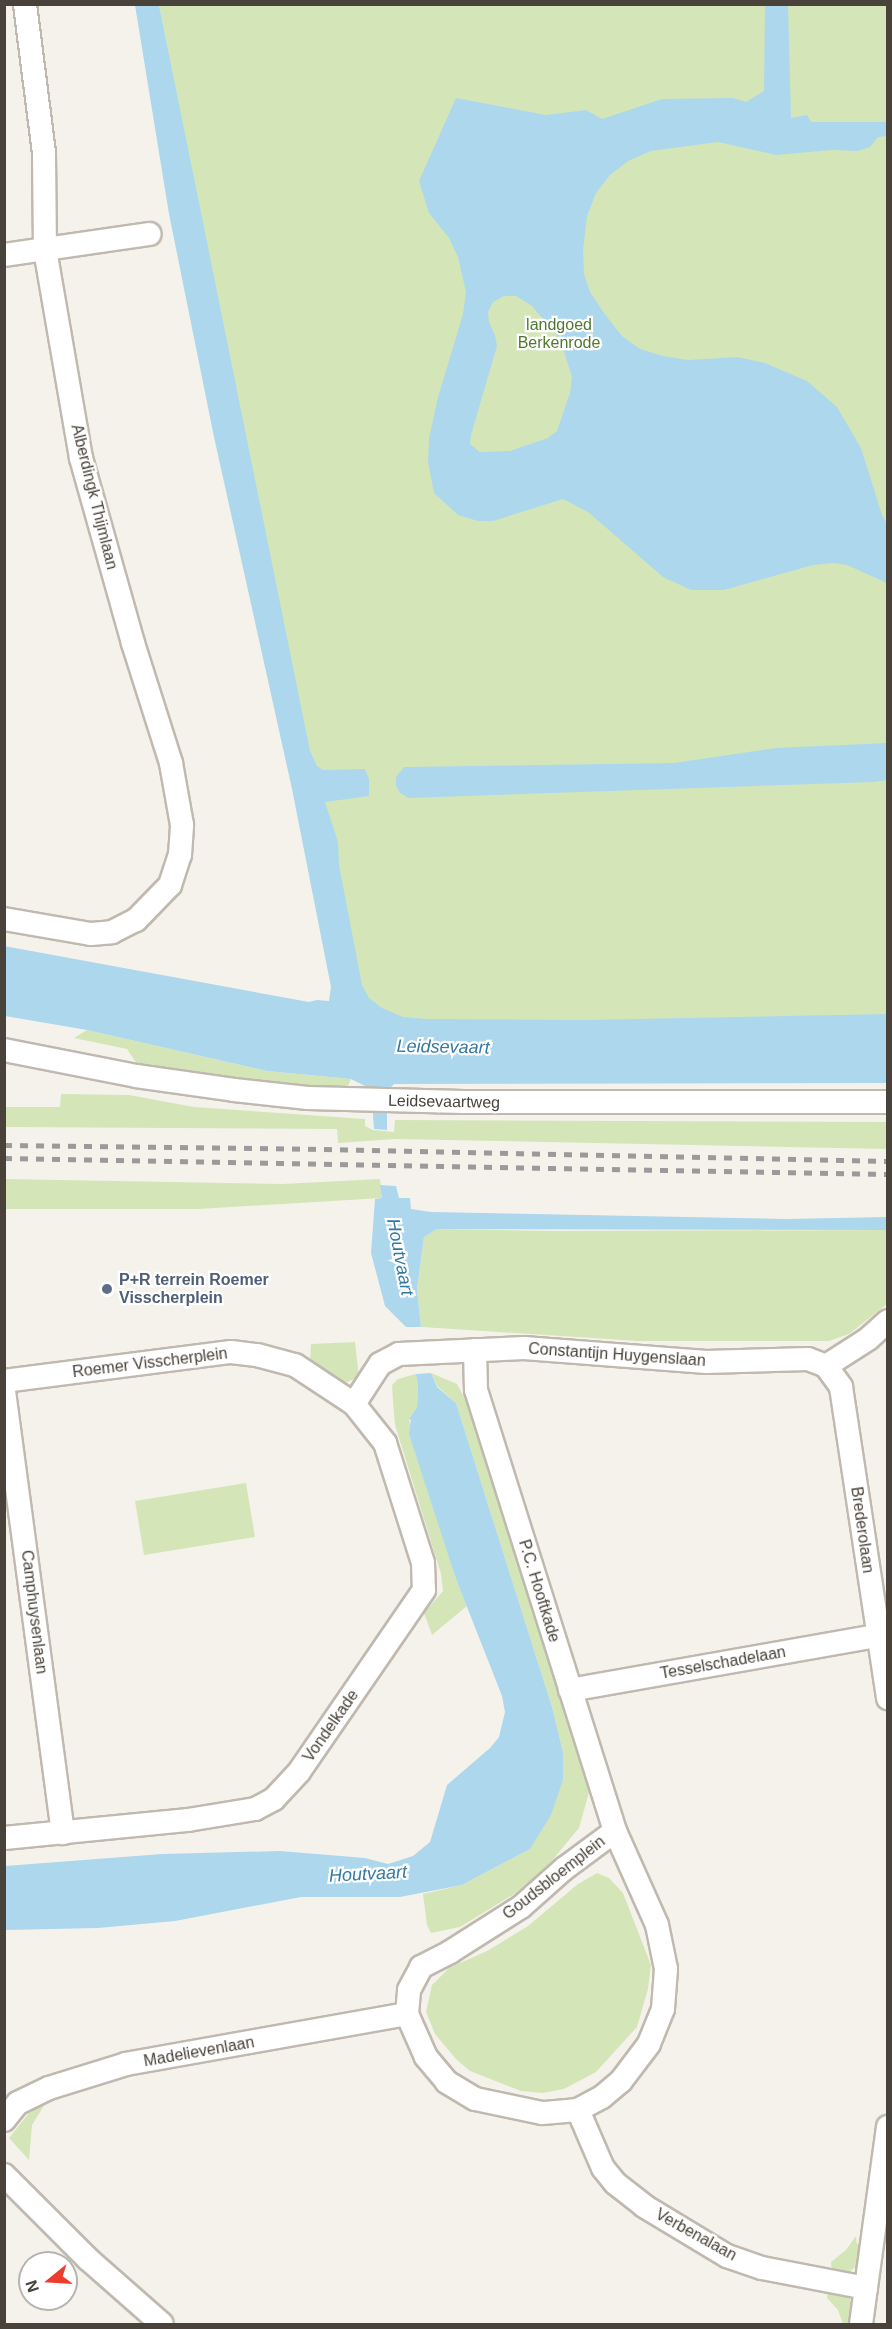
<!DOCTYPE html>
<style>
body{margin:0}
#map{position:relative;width:892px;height:2329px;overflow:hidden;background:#f5f2ec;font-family:Arial,sans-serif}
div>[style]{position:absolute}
.green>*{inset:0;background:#d4e6b8}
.water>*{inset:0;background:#add7ed}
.roads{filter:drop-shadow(2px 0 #c0b9af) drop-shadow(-2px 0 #c0b9af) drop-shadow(0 2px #c0b9af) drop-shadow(0 -2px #c0b9af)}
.minor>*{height:22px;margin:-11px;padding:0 11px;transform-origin:11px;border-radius:11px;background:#fff}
.rail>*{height:4.5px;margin-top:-2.25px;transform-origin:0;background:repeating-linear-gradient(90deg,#9a9a9a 0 8px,transparent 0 16px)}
.dots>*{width:16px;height:16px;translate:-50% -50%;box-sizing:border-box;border:3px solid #fff;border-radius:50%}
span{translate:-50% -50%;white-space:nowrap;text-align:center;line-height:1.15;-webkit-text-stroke:4.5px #fff;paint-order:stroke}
.park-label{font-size:16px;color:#50792f}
.street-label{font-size:16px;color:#49423a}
.service-label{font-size:16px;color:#4e5e75;font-weight:700}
.left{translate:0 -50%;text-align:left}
.water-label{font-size:18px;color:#3479a0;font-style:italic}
.frame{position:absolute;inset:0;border:6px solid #49423a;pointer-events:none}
.north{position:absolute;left:18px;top:2251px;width:60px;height:60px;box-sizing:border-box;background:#fff;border:2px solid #b6b3b0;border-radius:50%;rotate:252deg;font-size:16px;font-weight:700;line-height:24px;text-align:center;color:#49423a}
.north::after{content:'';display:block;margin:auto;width:21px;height:27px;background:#ed3c2b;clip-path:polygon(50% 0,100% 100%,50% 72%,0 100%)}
</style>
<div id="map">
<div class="green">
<div style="clip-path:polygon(159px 5px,887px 5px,887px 1041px,354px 1033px,301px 790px,235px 387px)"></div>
<div style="clip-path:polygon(87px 1030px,267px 1071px,351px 1079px,348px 1086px,314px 1090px,139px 1067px,127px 1049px,74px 1038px)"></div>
<div style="clip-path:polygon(61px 1094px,129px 1095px,194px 1107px,365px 1119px,365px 1126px,373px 1130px,394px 1132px,395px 1120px,887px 1122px,887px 1149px,395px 1139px,338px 1143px,337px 1129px,5px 1127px,5px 1107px,60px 1107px)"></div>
<div style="clip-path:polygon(5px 1179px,282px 1184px,380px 1179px,382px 1198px,199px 1209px,5px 1209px)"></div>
<div style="clip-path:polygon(437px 1229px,554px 1231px,887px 1230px,887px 1304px,849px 1334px,829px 1341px,638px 1341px,421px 1327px,417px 1289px,424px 1237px)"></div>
<div style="clip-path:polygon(355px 1342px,359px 1377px,347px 1382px,339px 1381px,310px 1362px,311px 1344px)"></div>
<div style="clip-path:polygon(431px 1373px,457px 1384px,467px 1403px,590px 1789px,579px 1828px,545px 1869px,514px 1894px,460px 1927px,431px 1933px,427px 1925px,423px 1894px,462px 1885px,530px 1849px,563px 1780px,563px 1752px,552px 1707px,456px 1403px,437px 1386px)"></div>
<div style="clip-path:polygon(416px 1374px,418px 1386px,417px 1407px,409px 1419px,456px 1579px,467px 1606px,432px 1635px,424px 1613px,443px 1591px,441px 1574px,395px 1425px,393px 1402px,392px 1385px,398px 1379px)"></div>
<div style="clip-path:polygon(246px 1483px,255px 1537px,144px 1555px,135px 1501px)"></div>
<div style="clip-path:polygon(597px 1873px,609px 1878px,623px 1893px,651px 1965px,648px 1989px,637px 2027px,596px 2072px,564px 2089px,542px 2093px,521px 2091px,470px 2071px,456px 2059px,435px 2034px,426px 2012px,432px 1985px,449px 1968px,489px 1950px,528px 1926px,578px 1884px)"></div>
<div style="clip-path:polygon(45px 2104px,32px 2125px,29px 2160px,9px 2138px,29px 2113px)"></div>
<div style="clip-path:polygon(856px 2236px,857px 2244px,864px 2246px,861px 2263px,850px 2271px,832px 2272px,831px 2262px,846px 2250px)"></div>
<div style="clip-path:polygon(828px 2288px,845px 2291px,850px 2299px,855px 2309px,854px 2324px,843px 2324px,838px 2310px,827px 2298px)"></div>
</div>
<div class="water">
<div style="clip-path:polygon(135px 5px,159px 5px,310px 751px,317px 766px,323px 770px,365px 769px,369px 779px,369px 796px,325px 802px,338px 842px,339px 865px,362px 985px,369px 998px,382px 1008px,403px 1017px,426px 1019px,584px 1020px,887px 1014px,887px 1083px,394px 1084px,387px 1091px,387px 1130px,374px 1129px,371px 1089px,351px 1079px,267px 1071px,87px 1030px,5px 1016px,4px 946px,309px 1002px,317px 1000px,329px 1001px,331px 987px,292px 789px,214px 437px,169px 214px)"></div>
<div style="clip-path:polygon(evenodd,765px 5px,788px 5px,791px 118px,807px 115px,811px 122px,887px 122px,887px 136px,878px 137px,870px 147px,858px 151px,831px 150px,776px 155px,718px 142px,651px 151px,628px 161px,610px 175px,596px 193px,587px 216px,583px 250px,584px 274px,590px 292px,604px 313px,622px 336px,640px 349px,663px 356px,688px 360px,737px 357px,765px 363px,807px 381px,837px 407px,861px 448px,882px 515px,887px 524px,887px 583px,847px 565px,834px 563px,813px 565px,724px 590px,691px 590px,663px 577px,588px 512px,563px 499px,493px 521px,478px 521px,458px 515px,434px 493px,428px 462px,429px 438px,438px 397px,463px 314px,466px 292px,458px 257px,449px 238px,429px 213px,419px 181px,456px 98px,546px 115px,586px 110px,602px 119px,662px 99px,733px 98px,746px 102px,764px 91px,765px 5px,504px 296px,516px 296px,532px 306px,560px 339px,572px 377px,570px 393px,557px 431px,548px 438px,510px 451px,480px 452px,470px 444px,471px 435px,497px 346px,495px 335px,489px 322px,488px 312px,493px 302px,504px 296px)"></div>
<div style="clip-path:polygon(888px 743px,887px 780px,874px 782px,409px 798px,400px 793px,396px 786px,396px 777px,404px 767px,674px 763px,776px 748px)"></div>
<div style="clip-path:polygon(380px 1185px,396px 1186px,399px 1198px,410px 1198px,411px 1209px,431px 1212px,786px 1219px,887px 1217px,887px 1230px,437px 1229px,424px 1237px,417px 1289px,421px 1327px,406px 1327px,385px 1306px,371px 1253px,375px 1199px,382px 1198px)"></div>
<div style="clip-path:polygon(431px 1373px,437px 1387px,456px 1403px,552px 1707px,563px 1752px,563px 1780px,551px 1815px,530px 1849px,462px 1885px,400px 1897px,301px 1897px,175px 1921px,98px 1928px,5px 1930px,5px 1866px,162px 1854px,280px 1851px,365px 1858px,388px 1864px,413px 1856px,430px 1842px,447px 1785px,490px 1748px,499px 1737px,505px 1712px,502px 1696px,456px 1579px,409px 1434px,411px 1420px,409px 1419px,417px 1407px,418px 1386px,416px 1374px)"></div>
</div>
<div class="roads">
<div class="minor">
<div style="left:4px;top:255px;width:147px;rotate:-8.2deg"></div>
<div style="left:4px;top:919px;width:88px;rotate:9.8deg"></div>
<div style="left:91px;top:934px;width:21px;rotate:-5deg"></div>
<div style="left:112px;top:932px;width:27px;rotate:-27deg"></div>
<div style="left:136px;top:920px;width:49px;rotate:-45.8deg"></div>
<div style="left:170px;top:885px;width:32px;rotate:-72deg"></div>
<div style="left:180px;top:855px;width:30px;rotate:-86deg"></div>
<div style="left:182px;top:825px;width:63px;rotate:-100.1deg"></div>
<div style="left:171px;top:763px;width:126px;rotate:-107.6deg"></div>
<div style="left:133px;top:643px;width:192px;rotate:-105.7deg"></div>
<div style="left:81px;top:458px;width:211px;rotate:-99.8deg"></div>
<div style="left:45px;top:250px;width:97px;rotate:-90.6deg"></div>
<div style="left:44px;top:153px;width:150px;rotate:-97.3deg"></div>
<div style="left:4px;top:1050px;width:135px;rotate:11.1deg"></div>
<div style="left:136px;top:1076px;width:99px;rotate:8.1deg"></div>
<div style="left:234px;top:1090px;width:74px;rotate:6.2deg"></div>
<div style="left:308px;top:1098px;width:155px;rotate:1.5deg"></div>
<div style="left:463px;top:1102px;width:425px"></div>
<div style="left:475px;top:1350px;width:40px;rotate:88.6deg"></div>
<div style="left:476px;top:1390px;width:462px;rotate:72.5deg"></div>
<div style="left:615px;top:1831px;width:103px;rotate:65.9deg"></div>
<div style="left:657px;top:1925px;width:45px;rotate:78.4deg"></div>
<div style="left:666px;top:1969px;width:40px;rotate:94.3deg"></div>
<div style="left:663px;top:2009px;width:38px;rotate:112deg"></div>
<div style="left:649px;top:2044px;width:46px;rotate:127.1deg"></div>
<div style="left:621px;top:2081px;width:25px;rotate:140deg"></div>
<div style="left:602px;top:2097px;width:27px;rotate:152deg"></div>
<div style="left:578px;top:2110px;width:36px;rotate:175deg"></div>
<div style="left:542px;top:2113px;width:68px;rotate:-168.2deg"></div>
<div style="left:475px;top:2099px;width:33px;rotate:-149deg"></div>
<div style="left:447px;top:2082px;width:33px;rotate:-130deg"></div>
<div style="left:426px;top:2057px;width:47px;rotate:-113.8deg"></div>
<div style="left:407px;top:2014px;width:24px;rotate:-85deg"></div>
<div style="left:409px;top:1990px;width:26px;rotate:-62deg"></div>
<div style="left:421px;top:1967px;width:33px;rotate:-27deg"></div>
<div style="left:450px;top:1952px;width:84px;rotate:-32.4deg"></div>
<div style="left:521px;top:1907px;width:59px;rotate:-41.6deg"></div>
<div style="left:565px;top:1868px;width:62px;rotate:-36.5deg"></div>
<div style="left:826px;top:1366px;width:26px;rotate:54deg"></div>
<div style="left:841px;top:1387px;width:315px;rotate:81.4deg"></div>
<div style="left:826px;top:1366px;width:50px;rotate:-32.7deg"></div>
<div style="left:868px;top:1339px;width:27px;rotate:-42deg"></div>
<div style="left:4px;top:1381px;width:229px;rotate:-7.3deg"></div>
<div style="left:231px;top:1352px;width:26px;rotate:7deg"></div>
<div style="left:257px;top:1355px;width:39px;rotate:15deg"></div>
<div style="left:295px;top:1365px;width:71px;rotate:33.5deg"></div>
<div style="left:354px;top:1404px;width:50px;rotate:51.5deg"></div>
<div style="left:385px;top:1443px;width:126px;rotate:72.4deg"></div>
<div style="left:423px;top:1563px;width:27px;rotate:88deg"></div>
<div style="left:424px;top:1590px;width:221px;rotate:124.5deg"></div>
<div style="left:299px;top:1772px;width:37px;rotate:133deg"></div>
<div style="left:274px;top:1799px;width:21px;rotate:152deg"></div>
<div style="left:255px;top:1809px;width:68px;rotate:170.7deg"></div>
<div style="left:188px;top:1820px;width:185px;rotate:174.4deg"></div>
<div style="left:4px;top:1391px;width:446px;rotate:82.4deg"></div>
<div style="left:354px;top:1404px;width:48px;rotate:-57deg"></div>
<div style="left:380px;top:1364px;width:21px;rotate:-28deg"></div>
<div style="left:399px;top:1354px;width:125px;rotate:-2.7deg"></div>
<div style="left:524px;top:1348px;width:183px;rotate:4.4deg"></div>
<div style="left:706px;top:1362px;width:102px;rotate:-1.7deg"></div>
<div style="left:808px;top:1359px;width:19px;rotate:21deg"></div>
<div style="left:570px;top:1690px;width:312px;rotate:-10deg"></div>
<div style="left:578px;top:2110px;width:63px;rotate:66.7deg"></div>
<div style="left:603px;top:2168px;width:19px;rotate:51deg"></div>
<div style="left:615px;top:2183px;width:37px;rotate:38deg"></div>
<div style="left:644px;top:2206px;width:97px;rotate:31.1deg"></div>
<div style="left:727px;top:2256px;width:37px;rotate:19deg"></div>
<div style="left:762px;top:2268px;width:106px;rotate:10.9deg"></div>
<div style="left:4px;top:2120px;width:22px;rotate:-51deg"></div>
<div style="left:18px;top:2103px;width:34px;rotate:-26deg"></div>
<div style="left:49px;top:2088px;width:81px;rotate:-17.3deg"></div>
<div style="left:126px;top:2064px;width:285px;rotate:-10.1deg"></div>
<div style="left:4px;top:2175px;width:119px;rotate:45deg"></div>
<div style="left:88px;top:2259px;width:98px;rotate:41.3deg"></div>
<div style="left:861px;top:2324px;width:199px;rotate:-82.2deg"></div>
</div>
</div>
<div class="rail">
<div style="left:4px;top:1145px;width:320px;rotate:0.7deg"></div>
<div style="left:324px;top:1149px;width:564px;rotate:1.22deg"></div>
<div style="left:4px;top:1158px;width:884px;rotate:1.04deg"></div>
</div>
<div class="dots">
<div style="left:107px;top:1289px;background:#5c6f8a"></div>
</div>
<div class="park-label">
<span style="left:559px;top:334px">landgoed<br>Berkenrode</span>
</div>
<div class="street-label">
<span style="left:94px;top:497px;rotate:76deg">Alberdingk Thijmlaan</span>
<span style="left:444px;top:1102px;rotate:1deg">Leidsevaartweg</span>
<span style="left:617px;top:1355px;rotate:4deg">Constantijn Huygenslaan</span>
<span style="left:150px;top:1363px;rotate:-7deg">Roemer Visscherplein</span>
<span style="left:862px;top:1530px;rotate:82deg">Brederolaan</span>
<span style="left:539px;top:1591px;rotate:73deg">P.C. Hooftkade</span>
<span style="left:34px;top:1612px;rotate:83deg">Camphuysenlaan</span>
<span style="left:723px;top:1663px;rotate:-10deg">Tesselschadelaan</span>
<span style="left:331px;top:1726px;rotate:-55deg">Vondelkade</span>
<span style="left:554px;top:1878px;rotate:-38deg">Goudsbloemplein</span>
<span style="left:199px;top:2052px;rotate:-10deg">Madelievenlaan</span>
<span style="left:696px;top:2235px;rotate:29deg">Verbenalaan</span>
</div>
<div class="service-label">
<span class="left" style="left:119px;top:1289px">P+R terrein Roemer<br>Visscherplein</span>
</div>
<div class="water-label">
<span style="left:443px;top:1047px;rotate:1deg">Leidsevaart</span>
<span style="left:400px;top:1257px;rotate:79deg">Houtvaart</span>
<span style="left:368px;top:1874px;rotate:-3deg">Houtvaart</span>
</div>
<div class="frame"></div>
<div class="north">N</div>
</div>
